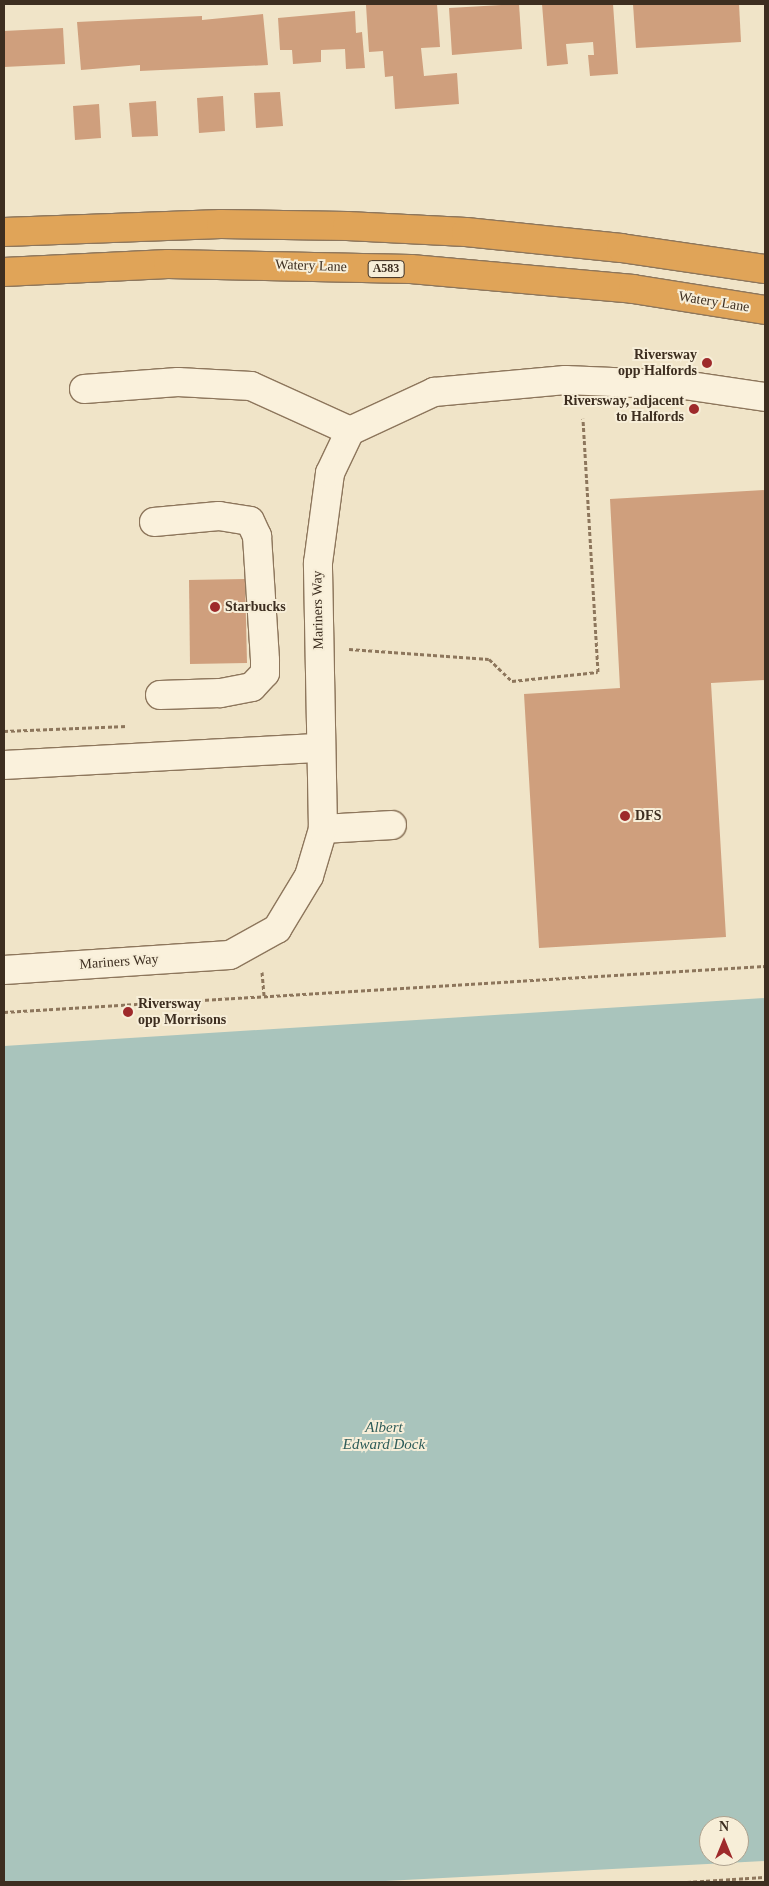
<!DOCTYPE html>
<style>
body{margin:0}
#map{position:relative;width:769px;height:1886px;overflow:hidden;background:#f0e4c8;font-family:Georgia,serif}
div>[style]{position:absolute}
.water>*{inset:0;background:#a9c4bc}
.building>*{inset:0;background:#cf9f7d}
.path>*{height:3px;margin-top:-1.5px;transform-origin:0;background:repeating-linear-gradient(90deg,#8d765c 0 4px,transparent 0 6.5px)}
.roads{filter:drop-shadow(1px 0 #8d765c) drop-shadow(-1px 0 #8d765c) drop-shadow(0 1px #8d765c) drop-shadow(0 -1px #8d765c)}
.minor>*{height:28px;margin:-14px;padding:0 14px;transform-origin:14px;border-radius:14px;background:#faf1dc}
.highway>*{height:28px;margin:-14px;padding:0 14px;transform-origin:14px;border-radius:14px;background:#e0a458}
.dots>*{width:14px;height:14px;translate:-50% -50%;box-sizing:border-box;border:2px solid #f7eed8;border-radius:50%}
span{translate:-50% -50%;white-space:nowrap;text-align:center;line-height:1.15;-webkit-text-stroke:4px #f7eed8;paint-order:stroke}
.shield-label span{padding:1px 4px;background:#f7eed8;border:1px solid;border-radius:4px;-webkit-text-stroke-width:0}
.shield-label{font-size:12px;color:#3d2e20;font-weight:700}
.street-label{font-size:14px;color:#3d2e20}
.poi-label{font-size:14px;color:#3d2e20;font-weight:700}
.right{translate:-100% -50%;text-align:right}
.left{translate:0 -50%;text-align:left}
.water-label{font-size:15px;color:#2f5d5a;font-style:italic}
.frame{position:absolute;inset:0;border:5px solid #3d2e20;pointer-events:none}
.north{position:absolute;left:699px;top:1816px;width:50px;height:50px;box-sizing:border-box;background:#f7eed8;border:1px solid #ada18e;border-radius:50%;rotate:0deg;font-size:14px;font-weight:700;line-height:20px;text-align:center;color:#3d2e20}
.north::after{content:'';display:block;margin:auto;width:18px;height:22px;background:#9e2a2b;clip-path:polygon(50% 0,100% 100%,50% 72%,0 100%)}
</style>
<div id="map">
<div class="water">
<div style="clip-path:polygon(evenodd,765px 998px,765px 1861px,366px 1882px,4px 1882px,4px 1046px,765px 998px,709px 1826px,739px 1826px,739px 1856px,709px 1856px,709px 1826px)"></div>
</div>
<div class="building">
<div style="clip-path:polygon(437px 4px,440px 47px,421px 48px,424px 76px,457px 73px,459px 104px,395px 109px,393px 76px,385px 77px,383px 51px,369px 52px,366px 5px)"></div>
<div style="clip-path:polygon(519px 4px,522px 49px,452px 55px,449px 8px)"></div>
<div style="clip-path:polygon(542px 4px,613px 4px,618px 74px,590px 76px,588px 55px,594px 55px,593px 42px,566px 44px,568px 64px,547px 66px)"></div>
<div style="clip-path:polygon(633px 4px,739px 4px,741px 42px,636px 48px)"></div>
<div style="clip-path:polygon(355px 11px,356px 33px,362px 32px,365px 68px,346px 69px,345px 49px,321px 50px,321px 62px,293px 64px,292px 50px,280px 50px,278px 18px)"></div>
<div style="clip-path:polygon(263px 14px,268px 65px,140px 71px,140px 65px,81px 70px,77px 22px,202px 16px,202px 20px)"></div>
<div style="clip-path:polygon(63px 28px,65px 64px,4px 67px,4px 31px)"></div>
<div style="clip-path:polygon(280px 92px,283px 126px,256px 128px,254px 93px)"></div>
<div style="clip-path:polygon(223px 96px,225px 131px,199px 133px,197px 98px)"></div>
<div style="clip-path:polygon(156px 101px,158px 136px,132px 137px,129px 103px)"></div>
<div style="clip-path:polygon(99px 104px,101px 138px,75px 140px,73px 106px)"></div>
<div style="clip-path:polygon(765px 490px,765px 680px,711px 683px,726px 937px,539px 948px,524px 694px,620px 688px,610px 499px)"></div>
<div style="clip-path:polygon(245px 579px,247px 663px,190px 664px,189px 580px)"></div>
</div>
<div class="path">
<div style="left:349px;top:649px;width:140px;rotate:4.1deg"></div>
<div style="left:489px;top:659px;width:32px;rotate:44deg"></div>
<div style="left:512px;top:681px;width:86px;rotate:-6deg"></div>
<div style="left:598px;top:672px;width:254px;rotate:-93.4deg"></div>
<div style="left:4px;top:731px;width:123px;rotate:-2.3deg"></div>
<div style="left:262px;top:972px;width:24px;rotate:85deg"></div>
<div style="left:4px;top:1012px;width:762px;rotate:-3.46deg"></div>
<div style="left:687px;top:1882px;width:78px;rotate:-3.7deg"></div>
</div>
<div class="roads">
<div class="minor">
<div style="left:84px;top:389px;width:94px;rotate:-4.3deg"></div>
<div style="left:178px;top:382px;width:73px;rotate:3.1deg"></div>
<div style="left:251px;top:386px;width:109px;rotate:24.4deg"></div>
<div style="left:154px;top:522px;width:65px;rotate:-5.3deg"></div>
<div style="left:219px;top:516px;width:31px;rotate:9deg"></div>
<div style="left:250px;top:521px;width:17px;rotate:65deg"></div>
<div style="left:257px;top:536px;width:125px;rotate:86.3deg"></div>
<div style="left:265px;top:661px;width:12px;rotate:90deg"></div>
<div style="left:265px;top:673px;width:19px;rotate:133deg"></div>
<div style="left:252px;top:687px;width:33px;rotate:169deg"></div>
<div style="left:220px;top:693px;width:60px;rotate:178.1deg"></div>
<div style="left:4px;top:765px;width:317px;rotate:-3.1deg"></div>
<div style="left:323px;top:829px;width:69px;rotate:-3.3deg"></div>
<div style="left:4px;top:970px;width:226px;rotate:-3.8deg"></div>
<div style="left:230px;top:955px;width:54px;rotate:-29deg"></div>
<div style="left:277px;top:929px;width:62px;rotate:-58.9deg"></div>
<div style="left:309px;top:876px;width:49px;rotate:-73.4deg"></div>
<div style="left:323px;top:829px;width:266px;rotate:-91.1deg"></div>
<div style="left:318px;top:563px;width:91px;rotate:-82.4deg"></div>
<div style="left:330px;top:473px;width:47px;rotate:-64.5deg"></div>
<div style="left:350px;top:431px;width:93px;rotate:-24.9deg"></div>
<div style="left:434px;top:392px;width:132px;rotate:-5.2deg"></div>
<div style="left:565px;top:380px;width:119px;rotate:2.4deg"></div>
<div style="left:684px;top:385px;width:82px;rotate:8.4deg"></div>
</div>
<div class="highway">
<div style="left:4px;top:232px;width:217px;rotate:-2.1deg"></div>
<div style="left:221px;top:224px;width:126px;rotate:0.9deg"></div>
<div style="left:347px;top:226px;width:119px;rotate:2.9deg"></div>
<div style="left:466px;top:232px;width:156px;rotate:5.9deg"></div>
<div style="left:621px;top:248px;width:146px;rotate:8.3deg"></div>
<div style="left:4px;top:272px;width:164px;rotate:-2.8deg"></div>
<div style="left:168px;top:264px;width:243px;rotate:1.2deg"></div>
<div style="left:411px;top:269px;width:223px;rotate:5.1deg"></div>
<div style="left:633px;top:289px;width:134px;rotate:9deg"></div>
</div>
</div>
<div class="dots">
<div style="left:707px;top:363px;background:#9e2a2b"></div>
<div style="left:694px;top:409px;background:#9e2a2b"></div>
<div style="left:215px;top:607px;background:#9e2a2b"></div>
<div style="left:625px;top:816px;background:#9e2a2b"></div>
<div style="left:128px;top:1012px;background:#9e2a2b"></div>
</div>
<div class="shield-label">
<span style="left:386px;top:269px">A583</span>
</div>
<div class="street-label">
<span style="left:311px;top:266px;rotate:2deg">Watery Lane</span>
<span style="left:714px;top:302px;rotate:9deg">Watery Lane</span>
<span style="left:318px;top:610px;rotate:-91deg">Mariners Way</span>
<span style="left:119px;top:962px;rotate:-4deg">Mariners Way</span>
</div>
<div class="poi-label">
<span class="right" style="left:697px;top:363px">Riversway<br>opp Halfords</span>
<span class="right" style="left:684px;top:409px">Riversway, adjacent<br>to Halfords</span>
<span class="left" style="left:225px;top:607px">Starbucks</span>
<span class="left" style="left:635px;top:816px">DFS</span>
<span class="left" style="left:138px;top:1012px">Riversway<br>opp Morrisons</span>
</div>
<div class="water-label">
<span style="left:384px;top:1436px">Albert<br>Edward Dock</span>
</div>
<div class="frame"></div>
<div class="north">N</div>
</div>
